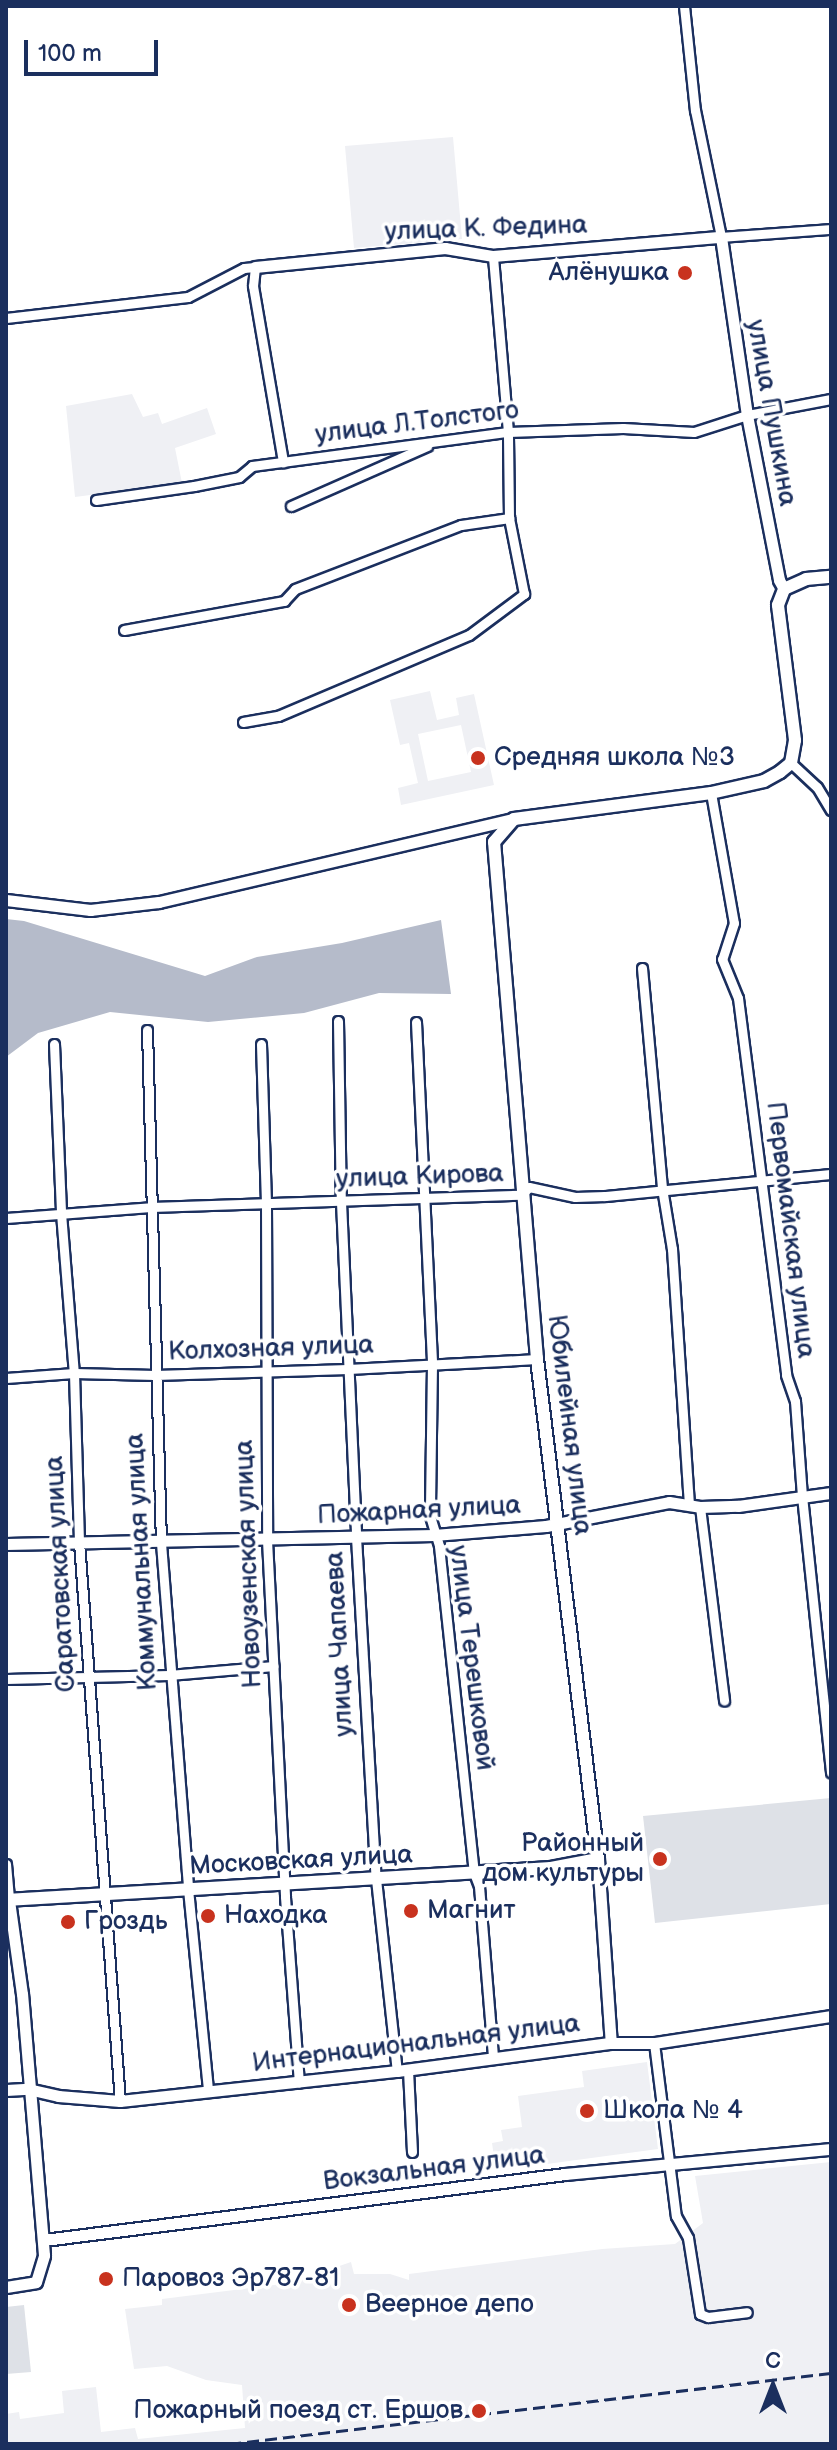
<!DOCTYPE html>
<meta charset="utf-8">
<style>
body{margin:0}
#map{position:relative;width:837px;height:2450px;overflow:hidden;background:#fff;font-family:"Balsamiq Sans",sans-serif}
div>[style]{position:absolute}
.built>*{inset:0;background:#eff0f4}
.green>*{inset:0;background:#dee1e7}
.water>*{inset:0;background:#b5bbca}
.roads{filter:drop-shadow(2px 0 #1b2f5e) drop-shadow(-2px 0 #1b2f5e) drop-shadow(0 2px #1b2f5e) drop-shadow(0 -2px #1b2f5e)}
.minor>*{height:9px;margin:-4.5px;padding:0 4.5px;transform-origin:4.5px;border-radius:4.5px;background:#fff}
.tertiary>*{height:11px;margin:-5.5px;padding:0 5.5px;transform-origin:5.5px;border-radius:5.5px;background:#fff}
.secondary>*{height:12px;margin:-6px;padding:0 6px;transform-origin:6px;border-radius:6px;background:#fff}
.rail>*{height:3px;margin-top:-1.5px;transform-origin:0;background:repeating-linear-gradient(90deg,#1b2f5e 0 12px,transparent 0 18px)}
.dots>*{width:22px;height:22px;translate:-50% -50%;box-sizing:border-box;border:4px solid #fff;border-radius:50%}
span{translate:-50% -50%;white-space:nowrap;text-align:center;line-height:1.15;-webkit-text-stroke:7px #fff;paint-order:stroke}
.street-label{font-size:26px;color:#1b2f5e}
.poi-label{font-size:26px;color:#1b2f5e}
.right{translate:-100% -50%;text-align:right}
.left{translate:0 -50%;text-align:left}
.frame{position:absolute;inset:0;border:8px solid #1b2f5e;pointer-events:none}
.north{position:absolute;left:733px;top:2346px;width:80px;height:80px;-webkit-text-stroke:6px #fff;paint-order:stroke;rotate:0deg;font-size:22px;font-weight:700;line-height:32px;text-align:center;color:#1b2f5e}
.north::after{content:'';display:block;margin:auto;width:28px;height:36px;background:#1b2f5e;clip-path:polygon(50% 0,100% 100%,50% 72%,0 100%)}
.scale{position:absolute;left:24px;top:40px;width:134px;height:36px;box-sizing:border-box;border:4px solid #1b2f5e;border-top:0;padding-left:10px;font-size:24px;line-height:28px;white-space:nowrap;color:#1b2f5e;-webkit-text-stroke:6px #fff;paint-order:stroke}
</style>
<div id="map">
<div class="built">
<div style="clip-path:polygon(453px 137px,462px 239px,354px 248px,345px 146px)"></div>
<div style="clip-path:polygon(132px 394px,143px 417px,158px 413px,162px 424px,207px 408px,216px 434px,175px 448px,182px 483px,75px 497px,66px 406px)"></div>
<div style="clip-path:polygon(evenodd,430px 691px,437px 720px,459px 715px,456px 698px,474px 694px,494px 785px,401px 805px,398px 788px,418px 783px,409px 743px,400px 745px,390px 700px,430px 691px,461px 725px,471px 772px,428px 781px,418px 734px,461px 725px)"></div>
<div style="clip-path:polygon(647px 2062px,658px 2149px,496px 2171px,492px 2143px,503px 2141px,501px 2130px,522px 2127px,518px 2096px,584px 2087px,582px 2071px)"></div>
<div style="clip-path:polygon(831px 2162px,831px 2444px,6px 2444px,6px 2414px,19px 2412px,20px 2419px,64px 2413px,62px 2391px,96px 2387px,101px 2432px,135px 2428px,138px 2439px,245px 2428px,242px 2385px,206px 2380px,167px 2366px,134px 2369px,125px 2309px,162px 2305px,162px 2299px,290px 2283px,351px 2262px,354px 2274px,390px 2274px,409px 2280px,409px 2274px,602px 2249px,675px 2244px,703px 2223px,695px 2176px)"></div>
</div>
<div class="green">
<div style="clip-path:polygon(831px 1798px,831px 1904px,655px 1923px,643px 1816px)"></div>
<div style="clip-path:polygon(24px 2305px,31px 2372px,6px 2374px,6px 2307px)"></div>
</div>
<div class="water">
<div style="clip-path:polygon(6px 919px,24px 921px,205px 976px,257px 957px,342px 943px,441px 920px,451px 994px,379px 993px,304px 1013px,208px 1022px,110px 1012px,38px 1033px,6px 1057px)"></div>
</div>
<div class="roads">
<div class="minor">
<div style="left:684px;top:6px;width:105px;rotate:84deg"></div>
<div style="left:695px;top:110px;width:130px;rotate:78.4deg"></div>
<div style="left:721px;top:237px;width:110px;rotate:-4.2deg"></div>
<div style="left:6px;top:318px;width:183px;rotate:-6.6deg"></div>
<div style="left:188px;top:297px;width:63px;rotate:-27.4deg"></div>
<div style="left:244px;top:268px;width:11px;rotate:-5deg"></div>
<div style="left:255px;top:267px;width:19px;rotate:96deg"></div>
<div style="left:253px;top:286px;width:179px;rotate:80.3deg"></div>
<div style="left:96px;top:500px;width:99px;rotate:-8.1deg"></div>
<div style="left:194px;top:486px;width:46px;rotate:-11.3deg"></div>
<div style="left:239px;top:477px;width:17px;rotate:-40deg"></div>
<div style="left:252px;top:466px;width:258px;rotate:-7.6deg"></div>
<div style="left:508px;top:432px;width:115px;rotate:-2deg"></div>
<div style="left:623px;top:428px;width:71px;rotate:3.2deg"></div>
<div style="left:694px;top:432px;width:56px;rotate:-17.8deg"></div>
<div style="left:747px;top:415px;width:86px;rotate:-10.8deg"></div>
<div style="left:291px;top:506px;width:149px;rotate:-23.8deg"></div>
<div style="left:124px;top:630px;width:163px;rotate:-10.3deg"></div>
<div style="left:284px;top:601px;width:16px;rotate:-47deg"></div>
<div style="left:295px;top:589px;width:178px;rotate:-21.1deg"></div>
<div style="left:461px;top:525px;width:49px;rotate:-8.3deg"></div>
<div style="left:243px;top:722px;width:36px;rotate:-10deg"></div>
<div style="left:278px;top:716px;width:207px;rotate:-23deg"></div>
<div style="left:469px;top:635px;width:69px;rotate:-36.7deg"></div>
<div style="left:524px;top:594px;width:77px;rotate:-101.2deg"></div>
<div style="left:509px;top:518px;width:86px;rotate:-90.7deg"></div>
<div style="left:508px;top:432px;width:177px;rotate:-94.9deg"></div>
<div style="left:791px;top:763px;width:35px;rotate:43deg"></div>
<div style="left:817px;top:787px;width:27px;rotate:59deg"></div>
<div style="left:711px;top:793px;width:132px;rotate:80deg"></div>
<div style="left:734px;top:923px;width:38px;rotate:108deg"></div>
<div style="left:722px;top:959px;width:42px;rotate:67.7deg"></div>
<div style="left:738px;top:998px;width:380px;rotate:82.7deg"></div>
<div style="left:786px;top:1375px;width:28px;rotate:71deg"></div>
<div style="left:795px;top:1401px;width:95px;rotate:85.8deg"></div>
<div style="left:802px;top:1496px;width:278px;rotate:84deg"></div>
<div style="left:642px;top:968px;width:221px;rotate:84.8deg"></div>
<div style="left:662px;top:1188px;width:62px;rotate:80.7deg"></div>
<div style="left:672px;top:1249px;width:257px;rotate:86.2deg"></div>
<div style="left:338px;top:1021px;width:181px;rotate:89.1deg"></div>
<div style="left:341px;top:1202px;width:335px;rotate:87.4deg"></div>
<div style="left:356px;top:1537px;width:343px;rotate:86.7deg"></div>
<div style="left:376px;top:1879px;width:193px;rotate:83.8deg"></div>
<div style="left:416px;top:1022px;width:342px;rotate:87.3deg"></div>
<div style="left:432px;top:1364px;width:152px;rotate:90.8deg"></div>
<div style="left:430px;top:1516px;width:31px;rotate:73deg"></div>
<div style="left:439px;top:1546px;width:329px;rotate:83.9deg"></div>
<div style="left:474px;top:1873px;width:14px;rotate:69deg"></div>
<div style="left:479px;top:1886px;width:173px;rotate:85.3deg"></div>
<div style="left:147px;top:1030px;width:513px;rotate:88.44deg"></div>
<div style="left:161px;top:1543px;width:347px;rotate:85.5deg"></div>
<div style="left:188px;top:1889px;width:203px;rotate:84.3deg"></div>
<div style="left:54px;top:1044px;width:169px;rotate:87.6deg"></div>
<div style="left:61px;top:1213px;width:161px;rotate:85.4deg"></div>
<div style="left:74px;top:1373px;width:169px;rotate:88.3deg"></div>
<div style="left:79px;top:1542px;width:561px;rotate:85.81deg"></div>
<div style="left:261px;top:1044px;width:160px;rotate:88.2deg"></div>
<div style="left:266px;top:1204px;width:336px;rotate:89.8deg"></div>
<div style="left:267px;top:1540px;width:357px;rotate:87.1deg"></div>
<div style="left:285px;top:1897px;width:186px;rotate:85.7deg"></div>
<div style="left:6px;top:1218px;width:145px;rotate:-4.3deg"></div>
<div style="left:151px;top:1207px;width:370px;rotate:-1.9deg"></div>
<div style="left:521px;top:1195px;width:11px;rotate:-45deg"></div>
<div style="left:529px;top:1187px;width:47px;rotate:12.3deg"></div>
<div style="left:575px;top:1197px;width:30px;rotate:-2deg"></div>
<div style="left:605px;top:1196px;width:227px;rotate:-5.6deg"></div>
<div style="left:6px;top:1378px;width:68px;rotate:-4.2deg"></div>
<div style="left:74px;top:1373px;width:81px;rotate:1.4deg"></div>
<div style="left:155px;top:1375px;width:193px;rotate:-1.8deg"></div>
<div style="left:348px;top:1369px;width:189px;rotate:-3deg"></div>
<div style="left:700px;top:1507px;width:195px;rotate:82.9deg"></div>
<div style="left:6px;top:1679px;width:163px;rotate:-1.4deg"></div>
<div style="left:169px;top:1675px;width:105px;rotate:-4.9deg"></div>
<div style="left:6px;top:1864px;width:36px;rotate:85deg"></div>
<div style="left:654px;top:2043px;width:174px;rotate:82.8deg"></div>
<div style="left:676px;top:2216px;width:25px;rotate:61deg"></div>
<div style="left:688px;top:2238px;width:77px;rotate:81deg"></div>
<div style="left:700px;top:2314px;width:9px;rotate:21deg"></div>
<div style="left:708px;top:2317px;width:39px;rotate:-7deg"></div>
<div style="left:408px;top:2070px;width:82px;rotate:87.2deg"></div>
</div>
<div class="tertiary">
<div style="left:255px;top:267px;width:191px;rotate:-5.7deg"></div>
<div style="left:445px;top:248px;width:49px;rotate:9.5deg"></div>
<div style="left:493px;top:256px;width:229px;rotate:-4.8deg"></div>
<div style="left:721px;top:237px;width:180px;rotate:81.7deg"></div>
<div style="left:747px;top:415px;width:168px;rotate:79deg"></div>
<div style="left:779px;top:580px;width:10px;rotate:61deg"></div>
<div style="left:6px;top:900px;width:85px;rotate:6.8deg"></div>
<div style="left:90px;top:910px;width:69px;rotate:-6.6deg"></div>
<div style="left:159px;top:902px;width:365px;rotate:-13.2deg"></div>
<div style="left:6px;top:1544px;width:428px;rotate:-1.2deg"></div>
<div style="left:434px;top:1535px;width:112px;rotate:-4.6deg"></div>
<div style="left:546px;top:1526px;width:125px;rotate:-11deg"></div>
<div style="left:669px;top:1502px;width:31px;rotate:9deg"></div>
<div style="left:700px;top:1507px;width:38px;rotate:-2deg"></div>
<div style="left:738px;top:1506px;width:94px;rotate:-8deg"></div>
<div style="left:598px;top:1859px;width:184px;rotate:86deg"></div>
<div style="left:6px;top:2090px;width:22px;rotate:-3deg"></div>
<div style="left:28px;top:2089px;width:31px;rotate:13deg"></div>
<div style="left:58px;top:2096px;width:62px;rotate:4.6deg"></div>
<div style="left:120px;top:2101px;width:279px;rotate:-6.2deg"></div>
<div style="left:397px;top:2071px;width:216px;rotate:-7.5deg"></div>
<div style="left:611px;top:2043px;width:43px"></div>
<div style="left:654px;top:2043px;width:179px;rotate:-8.7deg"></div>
<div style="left:44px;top:2240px;width:525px;rotate:-7.22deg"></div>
<div style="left:565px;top:2174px;width:267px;rotate:-5.4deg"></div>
<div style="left:6px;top:2287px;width:30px;rotate:-9deg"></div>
<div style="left:36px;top:2282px;width:28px;rotate:-73deg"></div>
<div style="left:44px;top:2255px;width:262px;rotate:-94.8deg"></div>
<div style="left:22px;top:1994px;width:95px;rotate:-97.9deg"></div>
</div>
<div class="secondary">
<div style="left:6px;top:1900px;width:546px;rotate:-3.36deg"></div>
<div style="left:551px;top:1868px;width:48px;rotate:-10.8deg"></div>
<div style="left:598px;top:1859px;width:504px;rotate:-96.96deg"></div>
<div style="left:537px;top:1359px;width:519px;rotate:-94.75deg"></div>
<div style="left:494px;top:842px;width:30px;rotate:-49deg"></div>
<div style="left:514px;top:819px;width:199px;rotate:-7.5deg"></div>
<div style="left:711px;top:793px;width:54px;rotate:-12.8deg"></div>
<div style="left:764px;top:781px;width:18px;rotate:-29deg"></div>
<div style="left:780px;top:772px;width:14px;rotate:-39deg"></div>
<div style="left:791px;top:763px;width:23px;rotate:-80deg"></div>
<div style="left:795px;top:740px;width:136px;rotate:-97.2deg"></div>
<div style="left:778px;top:605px;width:17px;rotate:-69deg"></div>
<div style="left:784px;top:589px;width:24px;rotate:-24deg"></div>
<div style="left:806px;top:579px;width:25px;rotate:-5deg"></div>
</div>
</div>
<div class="rail">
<div style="left:229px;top:2444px;width:606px;rotate:-6.73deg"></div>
</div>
<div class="dots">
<div style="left:685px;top:273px;background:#c8321e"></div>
<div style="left:478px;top:758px;background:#c8321e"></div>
<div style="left:660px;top:1859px;background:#c8321e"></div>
<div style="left:411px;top:1911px;background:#c8321e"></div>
<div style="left:208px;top:1916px;background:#c8321e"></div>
<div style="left:68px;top:1922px;background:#c8321e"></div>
<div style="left:587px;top:2111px;background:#c8321e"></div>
<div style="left:106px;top:2279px;background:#c8321e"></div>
<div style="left:349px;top:2305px;background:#c8321e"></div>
<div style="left:479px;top:2411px;background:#c8321e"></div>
</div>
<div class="street-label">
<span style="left:486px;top:229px;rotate:-2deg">улица К. Федина</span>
<span style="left:771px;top:413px;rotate:80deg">улица Пушкина</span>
<span style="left:417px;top:423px;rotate:-7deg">улица Л.Толстого</span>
<span style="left:420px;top:1177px;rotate:-2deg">улица Кирова</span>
<span style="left:790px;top:1230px;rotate:83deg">Первомайская улица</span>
<span style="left:271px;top:1349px;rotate:-2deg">Колхозная улица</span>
<span style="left:569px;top:1425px;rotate:83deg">Юбилейная улица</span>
<span style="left:419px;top:1511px;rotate:-3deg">Пожарная улица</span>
<span style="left:142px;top:1562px;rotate:-93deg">Коммунальная улица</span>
<span style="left:249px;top:1564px;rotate:-92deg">Новоузенская улица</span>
<span style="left:61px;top:1574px;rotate:-93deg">Саратовская улица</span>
<span style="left:340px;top:1644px;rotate:-93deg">улица Чапаева</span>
<span style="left:471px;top:1658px;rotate:83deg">улица Терешковой</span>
<span style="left:301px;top:1861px;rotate:-3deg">Московская улица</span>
<span style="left:416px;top:2044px;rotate:-7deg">Интернациональная улица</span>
<span style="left:434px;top:2169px;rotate:-7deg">Вокзальная улица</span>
</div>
<div class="poi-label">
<span class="right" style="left:669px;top:273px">Алёнушка</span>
<span class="left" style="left:494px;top:758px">Средняя школа №3</span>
<span class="right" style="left:644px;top:1859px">Районный<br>дом культуры</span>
<span class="left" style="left:427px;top:1911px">Магнит</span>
<span class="left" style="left:224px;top:1916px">Находка</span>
<span class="left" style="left:84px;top:1922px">Гроздь</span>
<span class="left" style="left:603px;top:2111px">Школа № 4</span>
<span class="left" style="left:122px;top:2279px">Паровоз Эр787-81</span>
<span class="left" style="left:365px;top:2305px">Веерное депо</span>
<span class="right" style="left:463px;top:2411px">Пожарный поезд ст. Ершов</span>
</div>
<div class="frame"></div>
<div class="north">С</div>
<div class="scale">100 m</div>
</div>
